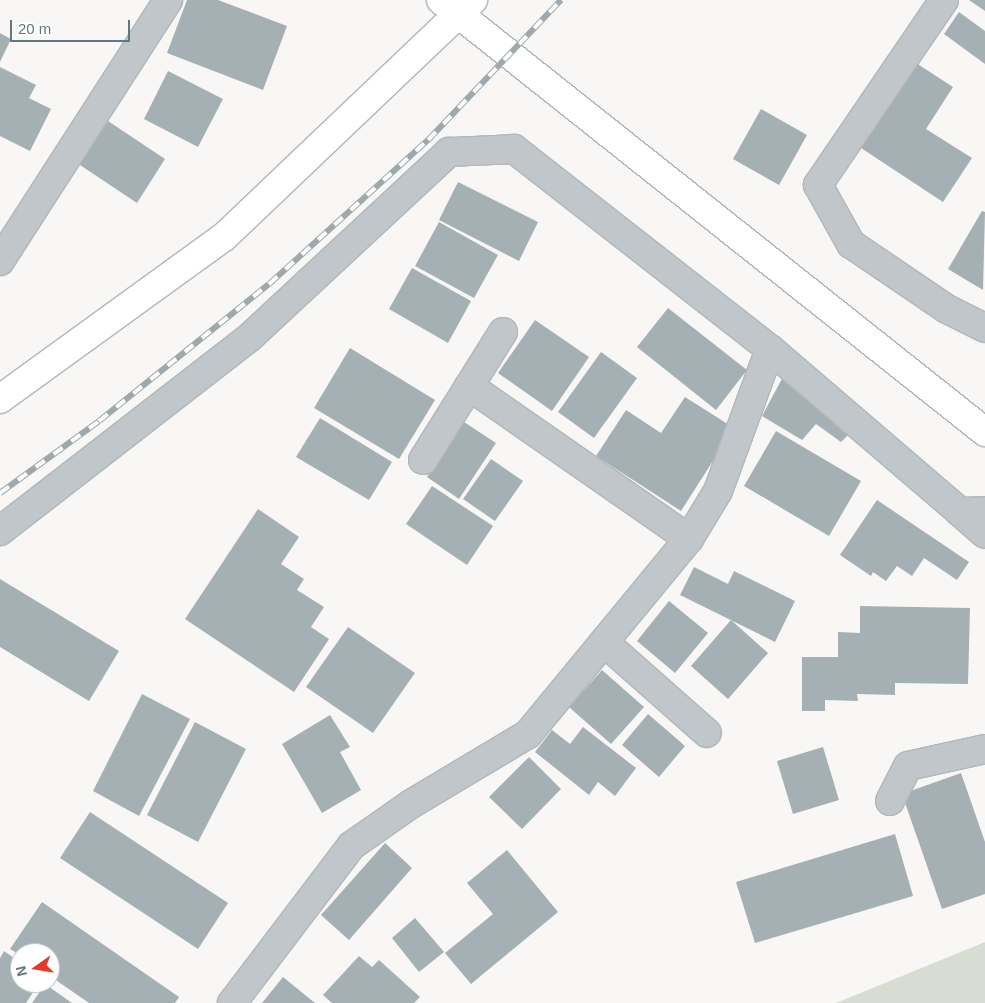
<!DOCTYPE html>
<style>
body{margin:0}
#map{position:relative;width:985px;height:1003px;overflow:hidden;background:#f8f7f5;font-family:Arial,sans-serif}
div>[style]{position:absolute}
.green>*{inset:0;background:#d8ddd4}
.building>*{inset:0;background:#a5b0b4}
.roads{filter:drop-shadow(1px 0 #b0b8bc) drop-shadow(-1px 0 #b0b8bc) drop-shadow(0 1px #b0b8bc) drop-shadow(0 -1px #b0b8bc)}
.street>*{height:28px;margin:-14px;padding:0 14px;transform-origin:14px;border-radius:14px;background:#c0c6c9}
.secondary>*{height:28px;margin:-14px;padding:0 14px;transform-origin:14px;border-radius:14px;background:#fff}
.rail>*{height:5.5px;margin-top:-2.75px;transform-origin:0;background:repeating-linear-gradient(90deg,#fff 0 11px,#9fa9ad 0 22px);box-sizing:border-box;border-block:1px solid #9fa9ad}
span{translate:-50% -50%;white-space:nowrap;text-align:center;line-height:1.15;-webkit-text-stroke:5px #fff;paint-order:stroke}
.north{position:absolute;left:10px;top:943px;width:50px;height:50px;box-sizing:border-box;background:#fff;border:1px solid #c0c9cc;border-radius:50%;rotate:257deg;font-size:14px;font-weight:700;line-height:20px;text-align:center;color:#627780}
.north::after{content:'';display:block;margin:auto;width:18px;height:22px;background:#e43929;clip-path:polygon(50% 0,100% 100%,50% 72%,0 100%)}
.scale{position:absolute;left:10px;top:20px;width:120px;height:22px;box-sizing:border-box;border:2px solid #627780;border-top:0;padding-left:6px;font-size:15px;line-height:18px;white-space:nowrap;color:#627780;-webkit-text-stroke:4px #fff;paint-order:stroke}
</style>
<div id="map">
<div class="green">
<div style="clip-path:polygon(985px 942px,985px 1003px,836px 1003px)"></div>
</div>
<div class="building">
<div style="clip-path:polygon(187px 0,218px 0,287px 26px,263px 90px,167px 53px)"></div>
<div style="clip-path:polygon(969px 0,985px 0,985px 11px)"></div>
<div style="clip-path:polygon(959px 12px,985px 31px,985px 64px,944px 34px)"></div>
<div style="clip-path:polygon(0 33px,11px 39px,0 62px)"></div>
<div style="clip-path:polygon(916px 63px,953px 87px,926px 129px,972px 158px,943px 202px,861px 148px)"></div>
<div style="clip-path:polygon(0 67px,36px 85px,29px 98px,51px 109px,30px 151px,0 136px)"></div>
<div style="clip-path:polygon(168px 71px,223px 99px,198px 147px,144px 119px)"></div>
<div style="clip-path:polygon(761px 109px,807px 135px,779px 185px,733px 159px)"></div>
<div style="clip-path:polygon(102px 117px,165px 159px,137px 203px,74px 161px)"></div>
<div style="clip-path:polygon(458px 182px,538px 222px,519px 261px,439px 220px)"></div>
<div style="clip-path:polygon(982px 211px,985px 212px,983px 290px,948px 269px)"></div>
<div style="clip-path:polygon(439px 222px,498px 255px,474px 298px,415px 266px)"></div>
<div style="clip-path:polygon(412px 268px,471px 301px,448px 343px,389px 309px)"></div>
<div style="clip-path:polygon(668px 308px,747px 370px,716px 410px,637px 347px)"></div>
<div style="clip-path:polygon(535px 320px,589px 357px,552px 411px,498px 373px)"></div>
<div style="clip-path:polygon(350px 348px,435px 400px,399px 459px,314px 408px)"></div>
<div style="clip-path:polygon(601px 352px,637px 378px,594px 438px,558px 412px)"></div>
<div style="clip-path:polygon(785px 373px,853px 430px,841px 442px,816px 424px,802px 440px,762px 416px)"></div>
<div style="clip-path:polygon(685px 397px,734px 428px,681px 511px,596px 456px,626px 410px,661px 433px)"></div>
<div style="clip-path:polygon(320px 418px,392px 462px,369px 500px,296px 457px)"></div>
<div style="clip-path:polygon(464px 422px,496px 443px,459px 499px,427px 477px)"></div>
<div style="clip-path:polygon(776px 431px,861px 481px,829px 536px,744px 486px)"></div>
<div style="clip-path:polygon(491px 459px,523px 481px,495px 521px,463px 499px)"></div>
<div style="clip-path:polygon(432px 486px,493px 526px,467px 565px,406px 524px)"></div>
<div style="clip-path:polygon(877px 500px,969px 562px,957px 580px,924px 558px,912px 576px,897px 566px,886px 581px,873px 572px,871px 576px,840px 555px)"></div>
<div style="clip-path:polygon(258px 509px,299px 537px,281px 564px,304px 579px,297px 590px,324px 607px,311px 627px,329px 639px,294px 692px,185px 619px)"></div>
<div style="clip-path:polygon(694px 567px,728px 584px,734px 571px,795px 601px,775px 642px,680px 595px)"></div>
<div style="clip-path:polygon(0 579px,119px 651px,89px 701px,0 647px)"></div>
<div style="clip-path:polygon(669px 601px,708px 633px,675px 673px,637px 641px)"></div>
<div style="clip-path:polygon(860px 606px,970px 608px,968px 684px,895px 683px,895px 695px,857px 694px,858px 701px,825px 700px,825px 711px,802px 711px,802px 657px,838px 657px,838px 632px,860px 633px)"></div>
<div style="clip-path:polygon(731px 620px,768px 653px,728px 699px,691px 666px)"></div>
<div style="clip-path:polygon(348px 627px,415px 673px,373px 733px,306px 687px)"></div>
<div style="clip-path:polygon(602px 670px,644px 707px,611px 744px,569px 707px)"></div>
<div style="clip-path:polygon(142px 694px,190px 719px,139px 816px,93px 791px)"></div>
<div style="clip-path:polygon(648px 714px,685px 746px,659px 777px,622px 745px)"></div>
<div style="clip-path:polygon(330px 715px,350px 747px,340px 752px,361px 790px,322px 813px,282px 744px)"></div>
<div style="clip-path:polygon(195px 722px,246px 749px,198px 842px,147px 815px)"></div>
<div style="clip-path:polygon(583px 727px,636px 768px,615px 796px,598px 782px,589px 795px,535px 752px,552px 730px,570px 744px)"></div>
<div style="clip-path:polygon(823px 747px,839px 800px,793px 814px,777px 761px)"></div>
<div style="clip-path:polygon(529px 757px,561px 789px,522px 829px,489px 797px)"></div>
<div style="clip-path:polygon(961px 773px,985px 842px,985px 894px,942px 909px,902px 794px)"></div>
<div style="clip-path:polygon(90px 812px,228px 903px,198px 949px,60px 858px)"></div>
<div style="clip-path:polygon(895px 834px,913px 896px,755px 943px,736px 882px)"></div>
<div style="clip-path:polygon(385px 843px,412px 868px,349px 940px,321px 915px)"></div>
<div style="clip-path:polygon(507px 850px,558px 912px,471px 984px,445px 953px,493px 914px,467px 883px)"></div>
<div style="clip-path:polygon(42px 902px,179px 997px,175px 1003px,89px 1003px,50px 976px,50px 953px,20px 955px,10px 949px)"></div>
<div style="clip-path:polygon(415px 918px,444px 952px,419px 972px,392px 938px)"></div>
<div style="clip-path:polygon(4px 951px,20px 962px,20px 983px,39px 983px,26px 1003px,0 1003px,0 958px)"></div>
<div style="clip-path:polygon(359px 956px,372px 967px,379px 960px,420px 997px,414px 1003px,332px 1003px,323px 995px)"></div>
<div style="clip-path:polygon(283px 977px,315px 1003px,262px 1003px)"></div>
<div style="clip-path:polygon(45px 984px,72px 1003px,32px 1003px)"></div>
</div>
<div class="roads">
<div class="street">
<div style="left:944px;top:0;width:224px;rotate:124.3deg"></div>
<div style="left:818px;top:185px;width:68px;rotate:60.8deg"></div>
<div style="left:851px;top:244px;width:116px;rotate:34.1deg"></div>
<div style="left:947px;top:309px;width:42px;rotate:26.6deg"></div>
<div style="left:0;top:261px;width:310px;rotate:-57.2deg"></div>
<div style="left:469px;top:386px;width:268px;rotate:34.8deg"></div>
<div style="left:423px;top:460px;width:151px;rotate:-58deg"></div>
<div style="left:960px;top:512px;width:33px;rotate:41deg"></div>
<div style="left:0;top:531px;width:316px;rotate:-37.8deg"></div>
<div style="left:250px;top:337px;width:272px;rotate:-42.9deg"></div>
<div style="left:449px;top:152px;width:65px;rotate:-2.6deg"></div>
<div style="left:514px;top:149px;width:325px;rotate:38deg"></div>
<div style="left:770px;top:349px;width:250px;rotate:40.6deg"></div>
<div style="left:960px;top:512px;width:25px;rotate:-2deg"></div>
<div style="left:604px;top:642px;width:137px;rotate:41.5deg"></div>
<div style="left:890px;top:801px;width:39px;rotate:-63deg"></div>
<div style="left:908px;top:766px;width:79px;rotate:-12.4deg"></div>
<div style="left:232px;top:1003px;width:197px;rotate:-52.8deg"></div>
<div style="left:351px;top:846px;width:73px;rotate:-35deg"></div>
<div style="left:411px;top:804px;width:136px;rotate:-30.9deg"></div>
<div style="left:528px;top:734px;width:253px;rotate:-50.5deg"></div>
<div style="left:689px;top:539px;width:56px;rotate:-58.9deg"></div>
<div style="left:718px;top:491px;width:151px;rotate:-69.9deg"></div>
</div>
<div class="secondary">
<div style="left:441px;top:0;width:695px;rotate:38.45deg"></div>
<div style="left:0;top:399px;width:276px;rotate:-35.9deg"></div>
<div style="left:224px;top:237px;width:344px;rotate:-43.6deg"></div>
</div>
</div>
<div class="rail">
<div style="left:0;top:493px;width:122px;rotate:-36deg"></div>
<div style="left:99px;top:421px;width:218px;rotate:-38.9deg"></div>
<div style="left:269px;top:284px;width:215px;rotate:-42.2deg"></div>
<div style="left:428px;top:140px;width:193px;rotate:-46.5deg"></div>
</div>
<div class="north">N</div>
<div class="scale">20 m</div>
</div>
